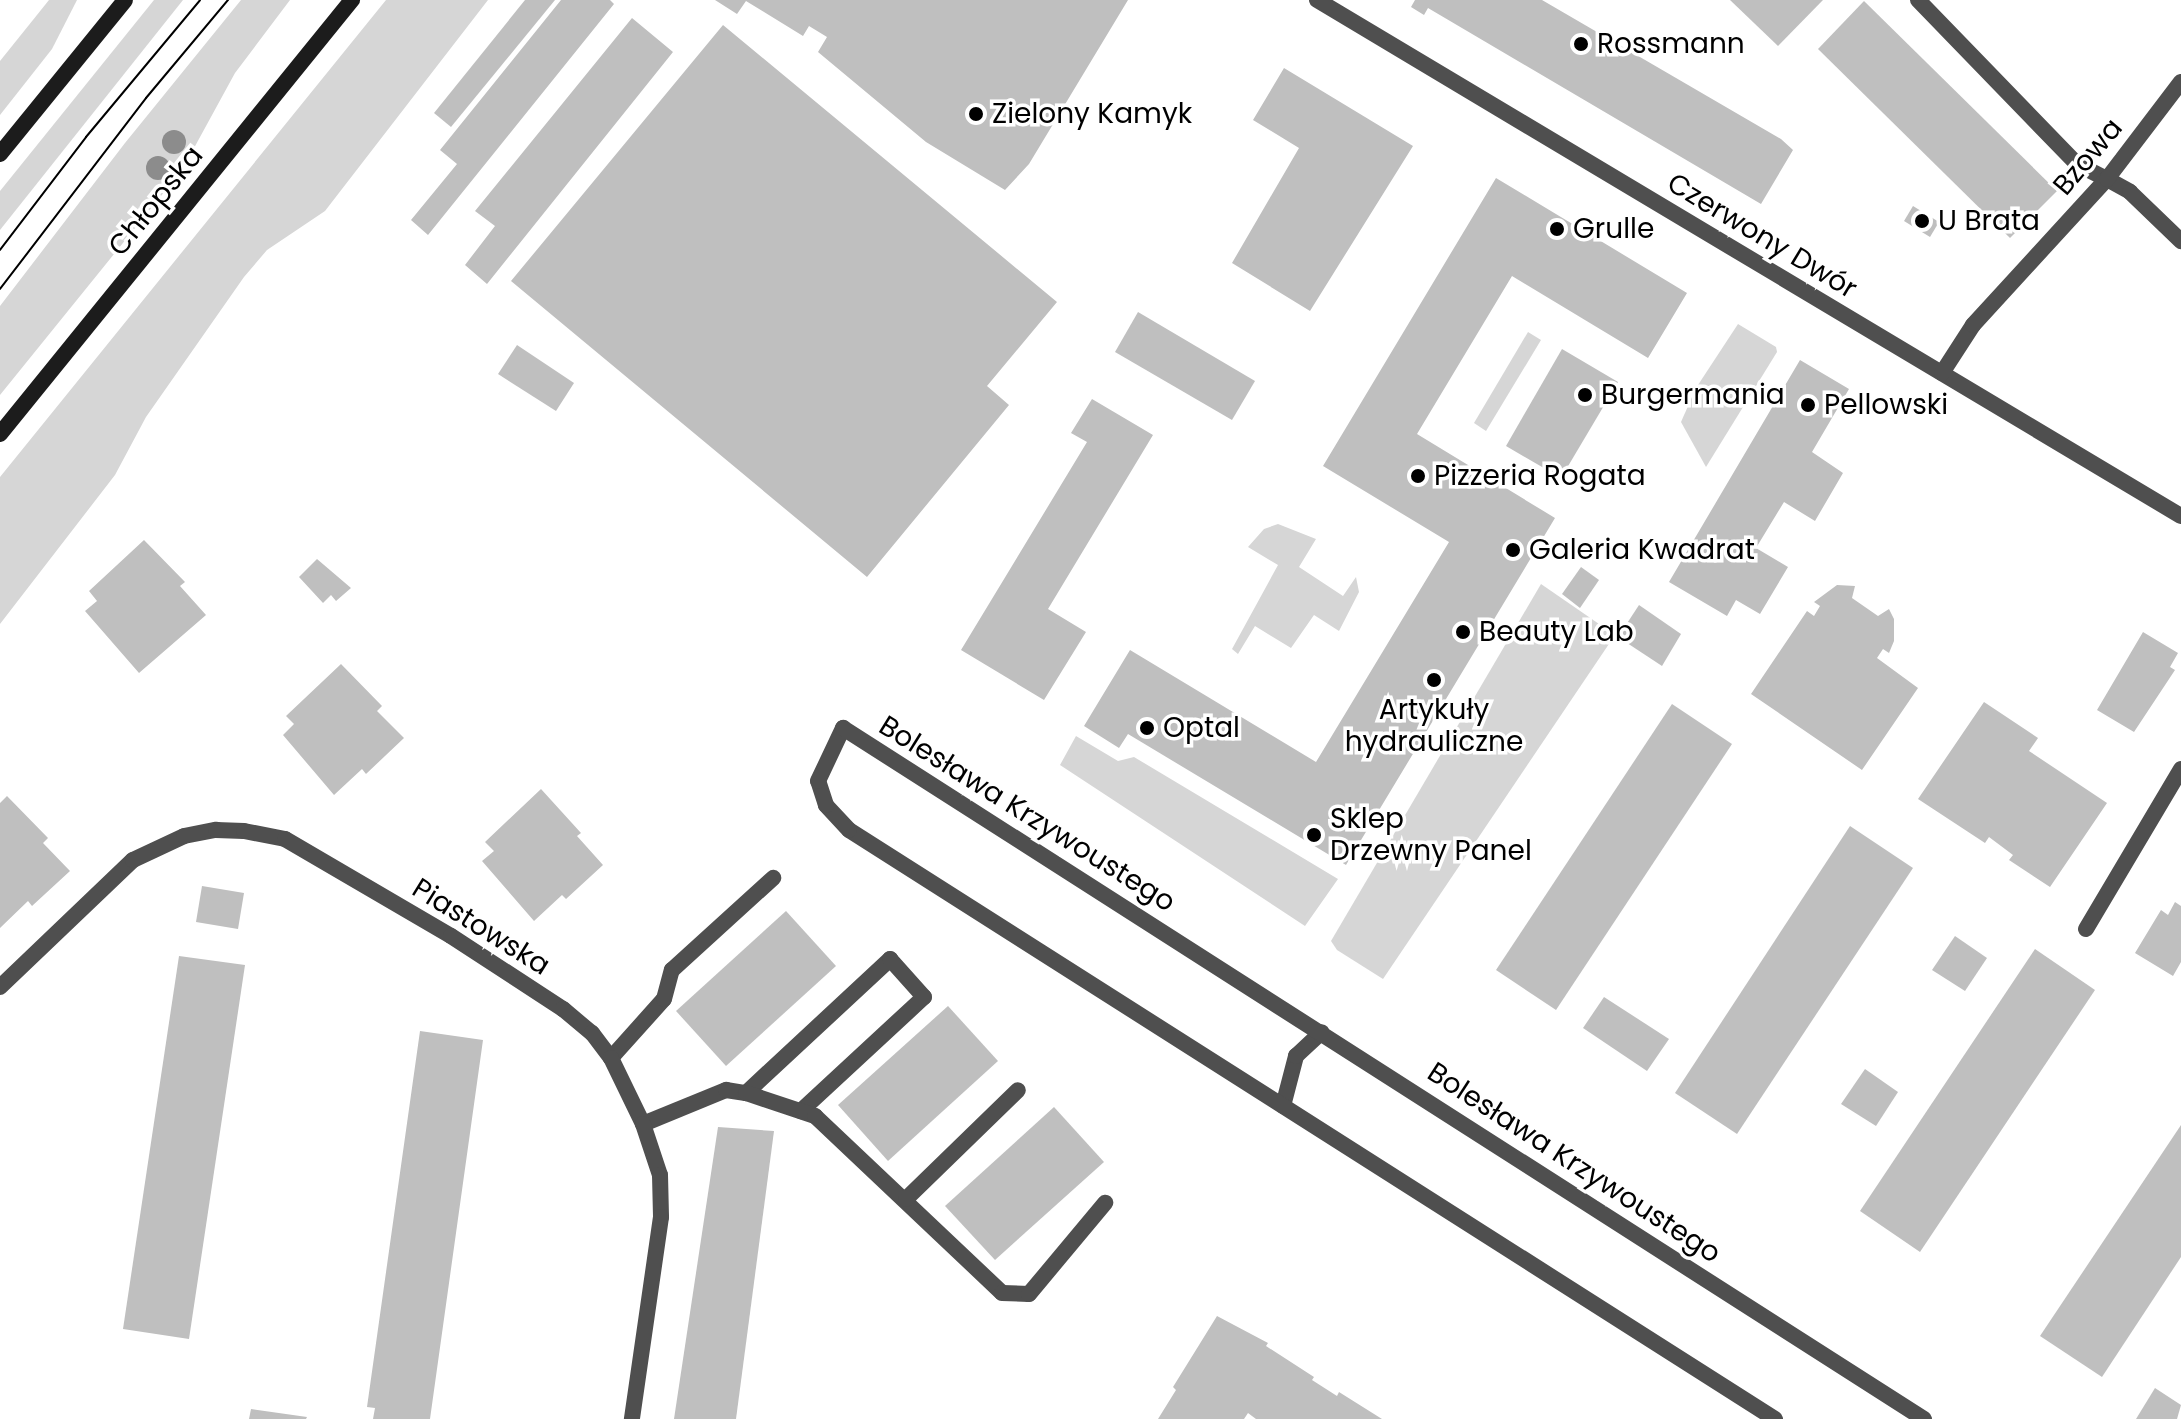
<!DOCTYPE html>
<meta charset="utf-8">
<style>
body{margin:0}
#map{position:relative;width:2181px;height:1419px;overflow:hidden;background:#fff;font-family:Poppins,sans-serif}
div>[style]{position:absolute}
.green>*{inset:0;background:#d6d6d6}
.building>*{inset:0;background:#bfbfbf}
.service>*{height:16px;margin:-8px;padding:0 8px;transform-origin:8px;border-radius:8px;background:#4f4f4f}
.minor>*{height:16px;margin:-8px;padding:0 8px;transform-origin:8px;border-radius:8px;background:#4f4f4f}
.secondary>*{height:16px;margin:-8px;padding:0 8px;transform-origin:8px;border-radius:8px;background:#1c1c1c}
.tram>*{height:2px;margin:-1px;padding:0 1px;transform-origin:1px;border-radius:1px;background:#000}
.trees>*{width:24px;height:24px;margin:-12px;border-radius:50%;background:#8c8c8c}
.dots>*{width:22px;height:22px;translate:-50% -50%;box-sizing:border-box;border:4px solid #fff;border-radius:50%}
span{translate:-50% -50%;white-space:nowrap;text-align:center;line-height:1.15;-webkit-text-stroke:7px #fff;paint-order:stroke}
.poi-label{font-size:28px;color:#000}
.left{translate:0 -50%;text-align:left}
.street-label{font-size:28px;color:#000}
</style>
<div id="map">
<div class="green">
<div style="clip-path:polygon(49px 0,77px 0,52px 49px,0 115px,0 61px)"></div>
<div style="clip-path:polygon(154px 0,183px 0,0 230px,0 191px)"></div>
<div style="clip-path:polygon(241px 0,290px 0,235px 73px,182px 170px,0 395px,0 306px,125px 143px)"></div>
<div style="clip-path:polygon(386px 0,488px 0,325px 211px,267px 250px,244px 277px,146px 417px,115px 475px,0 624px,0 477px)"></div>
<div style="clip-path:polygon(1738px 324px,1776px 347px,1777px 352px,1706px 467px,1681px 422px,1696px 388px)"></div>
<div style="clip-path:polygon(1528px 332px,1541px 340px,1486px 431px,1474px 423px)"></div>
<div style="clip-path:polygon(1278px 524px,1316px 539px,1299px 567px,1343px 596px,1356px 577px,1359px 592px,1339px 631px,1314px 615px,1291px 648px,1255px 626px,1238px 654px,1232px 649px,1278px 565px,1248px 547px,1264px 529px)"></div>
<div style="clip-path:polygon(1541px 584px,1615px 635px,1383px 979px,1337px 950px,1331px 941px)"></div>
<div style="clip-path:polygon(1076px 736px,1118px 761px,1134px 757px,1338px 879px,1305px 926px,1060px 765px)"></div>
</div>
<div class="building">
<div style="clip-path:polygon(525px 0,555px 0,451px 127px,434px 113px)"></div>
<div style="clip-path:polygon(561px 0,610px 0,614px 4px,428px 235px,411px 220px,457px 164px,440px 150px)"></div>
<div style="clip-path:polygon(715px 0,1128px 0,1029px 164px,1005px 190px,926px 142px,818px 52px,827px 37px,809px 26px,803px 36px,746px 1px,737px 14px)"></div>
<div style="clip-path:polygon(1415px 0,1542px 0,1781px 139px,1793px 150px,1761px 204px,1428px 8px,1424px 15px,1411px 7px)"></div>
<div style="clip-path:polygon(1730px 0,1823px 0,1778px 46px)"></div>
<div style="clip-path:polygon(1864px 1px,2057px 191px,2010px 238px,1818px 49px)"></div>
<div style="clip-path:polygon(632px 18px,673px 52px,487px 284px,465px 265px,495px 226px,475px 211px)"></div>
<div style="clip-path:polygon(723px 25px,1057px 302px,987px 386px,1009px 405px,867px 577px,511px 281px)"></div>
<div style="clip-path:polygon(1284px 68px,1413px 146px,1310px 311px,1232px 263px,1299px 148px,1253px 120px)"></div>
<div style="clip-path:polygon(1496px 178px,1687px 293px,1648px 358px,1512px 276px,1417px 434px,1555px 518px,1346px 865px,1128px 734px,1119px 748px,1084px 726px,1130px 650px,1316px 762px,1449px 542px,1323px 466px)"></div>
<div style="clip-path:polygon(1913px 206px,1939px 222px,1930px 237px,1904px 221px)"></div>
<div style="clip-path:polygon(1138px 312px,1255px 381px,1232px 420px,1115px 352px)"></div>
<div style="clip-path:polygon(517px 345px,574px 383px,556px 411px,498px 374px)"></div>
<div style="clip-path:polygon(1562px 349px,1618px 382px,1561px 478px,1506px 446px)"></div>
<div style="clip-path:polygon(1800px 360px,1849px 389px,1812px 452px,1843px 473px,1815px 521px,1784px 502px,1756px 548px,1788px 567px,1760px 614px,1736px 600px,1727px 616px,1669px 582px)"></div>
<div style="clip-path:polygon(1092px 399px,1153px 435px,1048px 609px,1086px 632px,1044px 700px,961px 650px,1087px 442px,1071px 433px)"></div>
<div style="clip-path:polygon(144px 540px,185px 582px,180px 586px,206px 615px,139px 673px,85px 611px,97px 601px,89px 591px)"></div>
<div style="clip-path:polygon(317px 559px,351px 588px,336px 601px,331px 595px,323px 603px,299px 577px)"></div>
<div style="clip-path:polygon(1581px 567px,1599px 580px,1580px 608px,1562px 594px)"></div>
<div style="clip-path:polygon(1837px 585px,1855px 586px,1852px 598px,1878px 616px,1889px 609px,1894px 619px,1894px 641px,1889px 653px,1883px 649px,1877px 658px,1918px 688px,1862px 770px,1751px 694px,1807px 611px,1814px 616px,1820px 606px,1814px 602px)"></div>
<div style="clip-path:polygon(1639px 605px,1681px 634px,1662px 666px,1618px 637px)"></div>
<div style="clip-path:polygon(2143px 632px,2178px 653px,2170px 667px,2175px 670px,2134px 732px,2097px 710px)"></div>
<div style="clip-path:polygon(341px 664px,382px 706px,377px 711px,404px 738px,366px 774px,362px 769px,334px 795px,283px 735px,294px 724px,286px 716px)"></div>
<div style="clip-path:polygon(1984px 702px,2038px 738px,2029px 751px,2107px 803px,2050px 887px,2009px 860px,2013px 855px,1989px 837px,1985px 843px,1918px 799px)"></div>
<div style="clip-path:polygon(1672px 704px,1732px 744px,1556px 1010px,1496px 970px)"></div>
<div style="clip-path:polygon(541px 789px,581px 833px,577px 836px,603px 865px,566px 899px,562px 895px,534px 921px,482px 861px,494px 851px,485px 842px)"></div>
<div style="clip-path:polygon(7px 796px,48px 838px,43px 843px,70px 871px,32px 906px,28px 901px,0 928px,0 803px)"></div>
<div style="clip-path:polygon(1850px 826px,1913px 868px,1737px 1134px,1675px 1093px)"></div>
<div style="clip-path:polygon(202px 886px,244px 893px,238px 929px,196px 922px)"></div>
<div style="clip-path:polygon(2175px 902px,2181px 906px,2181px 962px,2173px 976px,2135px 953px,2161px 910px,2168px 915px)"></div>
<div style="clip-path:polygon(786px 911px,836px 966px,726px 1066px,676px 1011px)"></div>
<div style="clip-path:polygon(1955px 936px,1987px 958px,1965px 991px,1932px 970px)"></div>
<div style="clip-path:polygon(2035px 949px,2095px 990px,1920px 1252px,1860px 1211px)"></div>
<div style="clip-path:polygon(179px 956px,245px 965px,189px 1339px,123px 1329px)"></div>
<div style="clip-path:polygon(1604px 997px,1669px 1039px,1647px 1071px,1583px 1028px)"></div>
<div style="clip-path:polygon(948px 1006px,998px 1061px,888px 1161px,838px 1105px)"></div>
<div style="clip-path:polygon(420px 1031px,483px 1040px,430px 1419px,373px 1419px,375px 1408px,367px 1407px)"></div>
<div style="clip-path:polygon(1865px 1069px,1898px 1092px,1876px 1126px,1841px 1104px)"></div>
<div style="clip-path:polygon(1054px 1107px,1104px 1162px,995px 1260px,945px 1206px)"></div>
<div style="clip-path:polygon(2181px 1125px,2181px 1257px,2102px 1377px,2040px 1336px)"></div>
<div style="clip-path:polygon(718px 1127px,774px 1131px,736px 1419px,674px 1419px)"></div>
<div style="clip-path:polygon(1217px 1316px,1268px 1343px,1266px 1346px,1314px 1377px,1312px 1380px,1337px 1396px,1339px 1392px,1382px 1419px,1256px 1419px,1248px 1413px,1244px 1419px,1158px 1419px,1176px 1390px,1173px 1387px)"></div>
<div style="clip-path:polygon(2155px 1388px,2181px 1405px,2177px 1419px,2136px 1419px)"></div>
<div style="clip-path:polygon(251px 1409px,307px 1417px,306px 1419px,249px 1419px)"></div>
</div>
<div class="service">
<div style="left:1918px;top:0;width:228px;rotate:45.9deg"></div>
<div style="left:2077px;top:164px;width:34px;rotate:27deg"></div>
<div style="left:611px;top:1058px;width:79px;rotate:-48.1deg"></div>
<div style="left:664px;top:999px;width:30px;rotate:-75deg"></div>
<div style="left:672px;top:970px;width:137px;rotate:-42.3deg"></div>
<div style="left:746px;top:1093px;width:197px;rotate:-42.9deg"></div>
<div style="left:890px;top:959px;width:51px;rotate:48.2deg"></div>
<div style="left:924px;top:997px;width:168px;rotate:137.2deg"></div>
<div style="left:1283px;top:1106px;width:52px;rotate:-75.4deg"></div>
<div style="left:1296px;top:1056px;width:35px;rotate:-43deg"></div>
<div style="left:643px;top:1124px;width:90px;rotate:-22.3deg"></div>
<div style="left:726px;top:1090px;width:20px;rotate:9deg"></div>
<div style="left:746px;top:1093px;width:73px;rotate:18.4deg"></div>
<div style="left:815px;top:1116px;width:257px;rotate:43.4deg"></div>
<div style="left:1002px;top:1293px;width:27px;rotate:2deg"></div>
<div style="left:1029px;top:1294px;width:119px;rotate:-50.1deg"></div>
<div style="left:906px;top:1199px;width:156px;rotate:-44.2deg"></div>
</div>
<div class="minor">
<div style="left:1317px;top:0;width:1006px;rotate:30.85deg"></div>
<div style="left:2107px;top:179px;width:26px;rotate:29deg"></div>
<div style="left:2130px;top:192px;width:71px;rotate:43.9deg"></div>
<div style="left:1942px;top:373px;width:57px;rotate:-57.1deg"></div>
<div style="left:1973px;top:325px;width:198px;rotate:-47.5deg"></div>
<div style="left:2107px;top:179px;width:122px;rotate:-52.7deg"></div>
<div style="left:2086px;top:929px;width:186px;rotate:-59.3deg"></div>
<div style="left:0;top:987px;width:184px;rotate:-43.7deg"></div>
<div style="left:133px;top:860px;width:56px;rotate:-25.2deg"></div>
<div style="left:184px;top:836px;width:33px;rotate:-11deg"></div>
<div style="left:216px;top:830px;width:28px;rotate:2deg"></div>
<div style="left:244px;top:831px;width:42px;rotate:11deg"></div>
<div style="left:285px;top:839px;width:192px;rotate:30.3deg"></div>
<div style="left:451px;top:936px;width:134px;rotate:33.1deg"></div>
<div style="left:563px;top:1009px;width:38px;rotate:40deg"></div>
<div style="left:592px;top:1033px;width:31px;rotate:53deg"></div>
<div style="left:611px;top:1058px;width:73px;rotate:64.1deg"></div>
<div style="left:643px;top:1124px;width:54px;rotate:71.6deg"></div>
<div style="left:660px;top:1175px;width:42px;rotate:88.6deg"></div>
<div style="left:661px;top:1217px;width:204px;rotate:98.2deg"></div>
<div style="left:1775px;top:1419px;width:1097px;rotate:-147.54deg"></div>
<div style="left:849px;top:830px;width:34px;rotate:-133deg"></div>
<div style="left:826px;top:805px;width:25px;rotate:-108deg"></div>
<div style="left:818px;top:781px;width:59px;rotate:-64.7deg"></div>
<div style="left:843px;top:728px;width:1283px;rotate:32.59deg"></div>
</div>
<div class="secondary">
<div style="left:0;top:154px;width:198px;rotate:-50.9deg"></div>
<div style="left:0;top:434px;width:559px;rotate:-50.96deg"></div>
</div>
<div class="tram">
<div style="left:0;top:250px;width:142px;rotate:-52.7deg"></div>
<div style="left:86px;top:137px;width:178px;rotate:-50.2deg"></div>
<div style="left:0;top:289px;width:240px;rotate:-52.6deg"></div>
<div style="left:146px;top:98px;width:128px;rotate:-50.1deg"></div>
</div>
<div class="trees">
<div style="left:174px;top:142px"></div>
<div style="left:158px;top:168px"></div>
</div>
<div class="dots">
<div style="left:1581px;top:44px;background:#000"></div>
<div style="left:976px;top:114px;background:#000"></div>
<div style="left:1922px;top:221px;background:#000"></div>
<div style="left:1557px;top:229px;background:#000"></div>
<div style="left:1585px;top:395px;background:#000"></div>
<div style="left:1808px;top:405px;background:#000"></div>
<div style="left:1418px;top:476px;background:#000"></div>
<div style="left:1513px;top:550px;background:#000"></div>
<div style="left:1463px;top:632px;background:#000"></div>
<div style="left:1434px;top:680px;background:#000"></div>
<div style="left:1147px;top:728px;background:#000"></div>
<div style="left:1314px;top:835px;background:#000"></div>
</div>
<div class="poi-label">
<span class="left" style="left:1597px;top:44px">Rossmann</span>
<span class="left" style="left:992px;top:114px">Zielony Kamyk</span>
<span class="left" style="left:1938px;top:221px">U Brata</span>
<span class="left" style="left:1573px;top:229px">Grulle</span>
<span class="left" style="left:1601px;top:395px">Burgermania</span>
<span class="left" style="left:1824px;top:405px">Pellowski</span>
<span class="left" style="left:1434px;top:476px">Pizzeria Rogata</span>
<span class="left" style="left:1529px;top:550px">Galeria Kwadrat</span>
<span class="left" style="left:1479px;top:632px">Beauty Lab</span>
<span style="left:1434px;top:726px">Artykuły<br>hydrauliczne</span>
<span class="left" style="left:1163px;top:728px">Optal</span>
<span class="left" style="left:1330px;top:835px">Sklep<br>Drzewny Panel</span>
</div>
<div class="street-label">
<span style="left:2088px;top:157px;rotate:-50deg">Bzowa</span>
<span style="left:156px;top:201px;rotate:-51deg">Chłopska</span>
<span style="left:1762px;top:236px;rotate:31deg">Czerwony Dwór</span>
<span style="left:1027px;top:814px;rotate:32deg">Bolesława Krzywoustego</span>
<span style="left:481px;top:927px;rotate:32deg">Piastowska</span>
<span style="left:1574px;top:1163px;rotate:33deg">Bolesława Krzywoustego</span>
</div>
</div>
